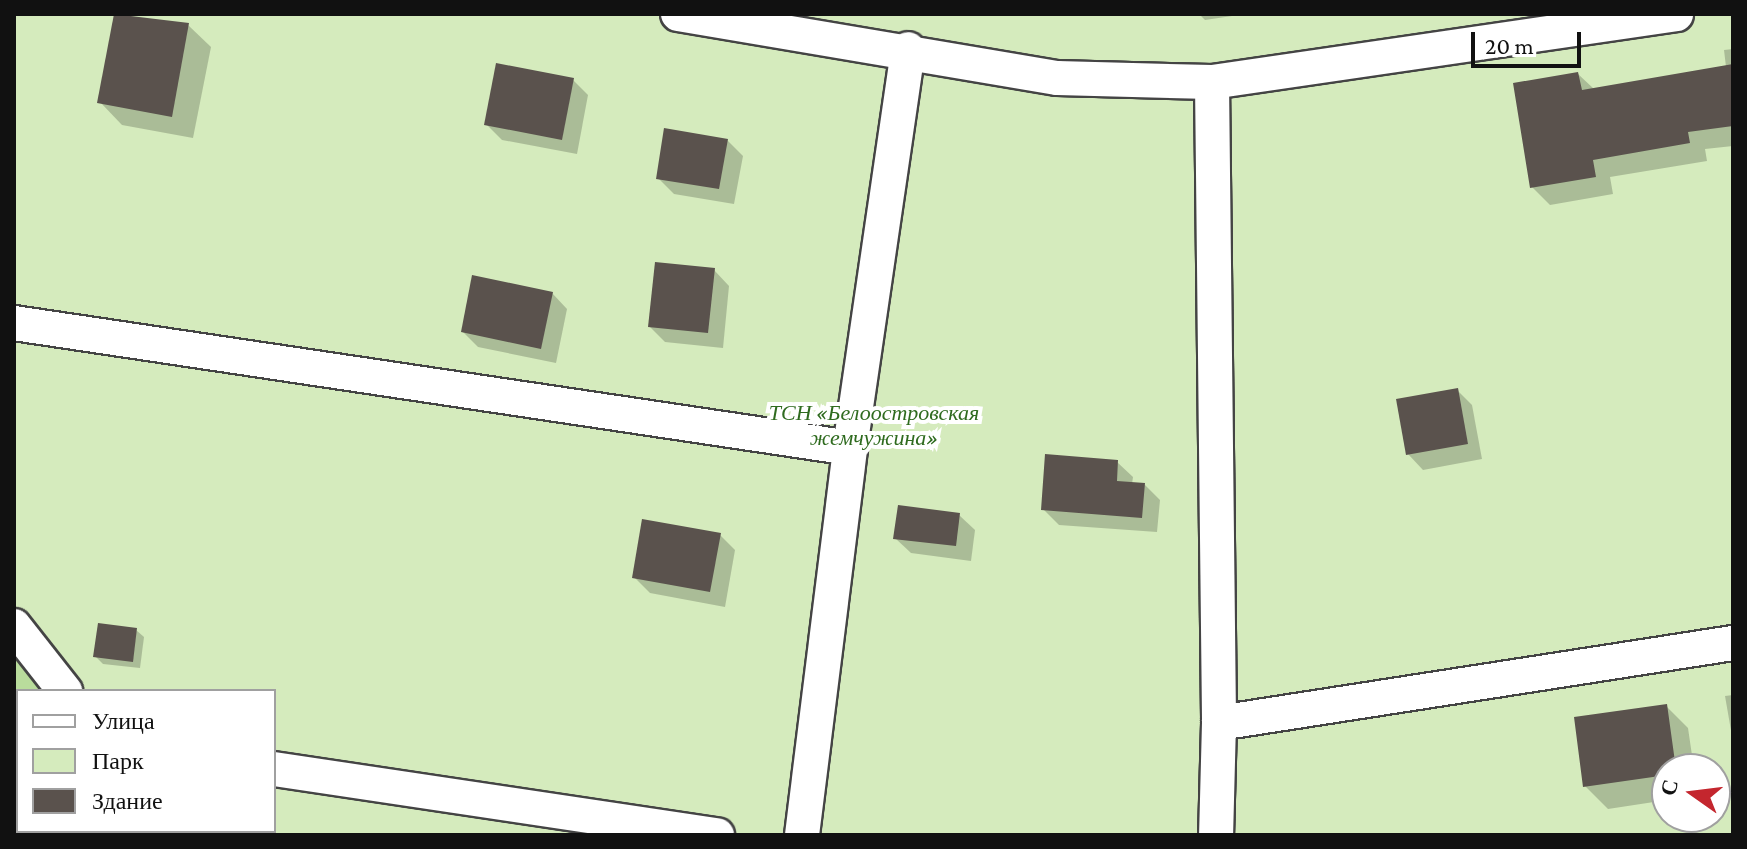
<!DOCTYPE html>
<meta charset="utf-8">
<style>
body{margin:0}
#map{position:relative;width:1747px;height:849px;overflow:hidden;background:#fffdf5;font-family:"Crimson Pro",serif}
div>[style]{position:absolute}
.green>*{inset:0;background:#d5ebbd}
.forest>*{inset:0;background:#b9dc9c}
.shadow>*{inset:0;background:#0003}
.building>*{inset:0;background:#5a524d}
.roads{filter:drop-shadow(2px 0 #444) drop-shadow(-2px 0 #444) drop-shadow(0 2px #444) drop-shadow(0 -2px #444)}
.minor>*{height:34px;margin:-17px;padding:0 17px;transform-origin:17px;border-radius:17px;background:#fff}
span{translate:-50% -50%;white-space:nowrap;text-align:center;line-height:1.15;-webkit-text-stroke:8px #fff;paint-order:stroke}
.park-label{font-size:22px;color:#2f6b1f;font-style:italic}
.frame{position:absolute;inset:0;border:16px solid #111;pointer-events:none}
.legend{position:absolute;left:16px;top:689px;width:260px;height:144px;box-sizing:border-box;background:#fff;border:2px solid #a0a0a0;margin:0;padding:10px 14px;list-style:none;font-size:24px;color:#111}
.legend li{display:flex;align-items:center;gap:16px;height:40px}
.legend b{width:40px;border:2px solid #a0a0a0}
.north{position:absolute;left:1651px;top:753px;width:80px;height:80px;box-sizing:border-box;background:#fff;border:2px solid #a0a0a0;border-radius:50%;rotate:284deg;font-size:22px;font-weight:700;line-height:32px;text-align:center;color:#111}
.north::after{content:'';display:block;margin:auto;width:28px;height:36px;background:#c4262e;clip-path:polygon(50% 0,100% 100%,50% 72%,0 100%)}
.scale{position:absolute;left:1471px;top:32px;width:110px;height:36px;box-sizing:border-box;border:4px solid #111;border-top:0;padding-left:10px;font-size:24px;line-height:28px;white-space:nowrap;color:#111;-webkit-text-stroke:6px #fff;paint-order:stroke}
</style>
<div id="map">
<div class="green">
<div style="clip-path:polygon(evenodd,14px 14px,1733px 14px,1733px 835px,123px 835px,120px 831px,274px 831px,274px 691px,65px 691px,14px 626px,14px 14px,1667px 769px,1715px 769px,1715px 817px,1667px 817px,1667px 769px)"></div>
</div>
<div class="forest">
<div style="clip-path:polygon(14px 626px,65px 691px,18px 691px,18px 831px,123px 835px,14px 835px)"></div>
</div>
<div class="shadow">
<div style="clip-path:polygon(116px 14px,188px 25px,211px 47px,193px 138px,122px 125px,100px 102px)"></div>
<div style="clip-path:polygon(1199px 14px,1232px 14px,1232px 16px,1205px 20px)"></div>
<div style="clip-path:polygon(1733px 49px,1733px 146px,1705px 149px,1707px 161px,1610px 177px,1613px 194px,1550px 205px,1532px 187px,1578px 74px,1594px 89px,1726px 67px,1724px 50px)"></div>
<div style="clip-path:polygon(573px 80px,588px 95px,577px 154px,502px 140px,486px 124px)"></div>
<div style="clip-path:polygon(727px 140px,743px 156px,734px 204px,674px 194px,658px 178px)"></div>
<div style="clip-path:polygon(714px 270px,729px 286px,723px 348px,665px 342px,650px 327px)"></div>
<div style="clip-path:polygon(552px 293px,567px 309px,556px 363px,478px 347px,463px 332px)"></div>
<div style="clip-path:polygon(1457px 390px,1472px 405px,1482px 459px,1423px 470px,1408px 454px)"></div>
<div style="clip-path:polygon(1117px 462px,1133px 477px,1132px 484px,1145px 485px,1160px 500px,1157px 532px,1059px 525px,1043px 509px)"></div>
<div style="clip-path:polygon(959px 515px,975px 530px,971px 561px,911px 553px,895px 538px)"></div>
<div style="clip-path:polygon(720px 535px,735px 550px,725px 607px,650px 593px,635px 578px)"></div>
<div style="clip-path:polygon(136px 630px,144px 637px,140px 668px,103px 664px,95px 656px)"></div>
<div style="clip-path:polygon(1733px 695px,1733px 742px,1725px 696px)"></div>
<div style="clip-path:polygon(1666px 706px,1688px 728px,1694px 769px,1667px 769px,1667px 800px,1608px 809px,1585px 786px)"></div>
</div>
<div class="building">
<div style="clip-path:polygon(114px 14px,189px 23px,172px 117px,97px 103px)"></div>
<div style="clip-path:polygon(496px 63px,574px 78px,562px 140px,484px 125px)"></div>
<div style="clip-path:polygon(1733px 64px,1733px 126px,1688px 132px,1690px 143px,1593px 160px,1596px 177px,1530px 188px,1513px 83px,1578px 72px,1582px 90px)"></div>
<div style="clip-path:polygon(664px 128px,728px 139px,719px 189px,656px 179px)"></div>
<div style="clip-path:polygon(655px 262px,715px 268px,708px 333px,648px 327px)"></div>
<div style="clip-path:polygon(472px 275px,553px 292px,541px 349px,461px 332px)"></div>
<div style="clip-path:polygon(1458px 388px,1468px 444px,1406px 455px,1396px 399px)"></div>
<div style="clip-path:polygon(1045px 454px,1118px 460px,1117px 481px,1145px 483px,1142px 518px,1041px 510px)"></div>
<div style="clip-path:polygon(898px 505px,960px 513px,956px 546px,893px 539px)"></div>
<div style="clip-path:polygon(642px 519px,721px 533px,710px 592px,632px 578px)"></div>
<div style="clip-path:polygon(98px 623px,137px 628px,133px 662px,93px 657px)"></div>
<div style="clip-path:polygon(1667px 704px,1676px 769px,1667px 769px,1667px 775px,1583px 787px,1574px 717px)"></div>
</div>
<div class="roads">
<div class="minor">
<div style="left:678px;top:14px;width:384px;rotate:9.6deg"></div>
<div style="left:1057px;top:78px;width:155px;rotate:1.5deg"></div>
<div style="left:1212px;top:82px;width:469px;rotate:-8.3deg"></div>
<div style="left:1212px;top:82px;width:641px;rotate:89.37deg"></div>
<div style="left:1219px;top:723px;width:112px;rotate:91.5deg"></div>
<div style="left:14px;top:323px;width:845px;rotate:8.5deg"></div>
<div style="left:14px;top:626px;width:83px;rotate:51.9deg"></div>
<div style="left:1219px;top:723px;width:520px;rotate:-8.85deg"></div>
<div style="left:274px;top:769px;width:448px;rotate:8.5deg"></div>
<div style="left:802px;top:835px;width:390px;rotate:-82.9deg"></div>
<div style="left:850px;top:448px;width:403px;rotate:-81.7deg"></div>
</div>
</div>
<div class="park-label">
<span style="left:874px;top:425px">ТСН «Белоостровская<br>жемчужина»</span>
</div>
<div class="frame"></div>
<ul class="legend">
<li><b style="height:10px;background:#fff"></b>Улица</li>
<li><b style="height:22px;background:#d5ebbd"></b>Парк</li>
<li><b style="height:22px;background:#5a524d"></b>Здание</li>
</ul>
<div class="north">С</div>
<div class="scale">20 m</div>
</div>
